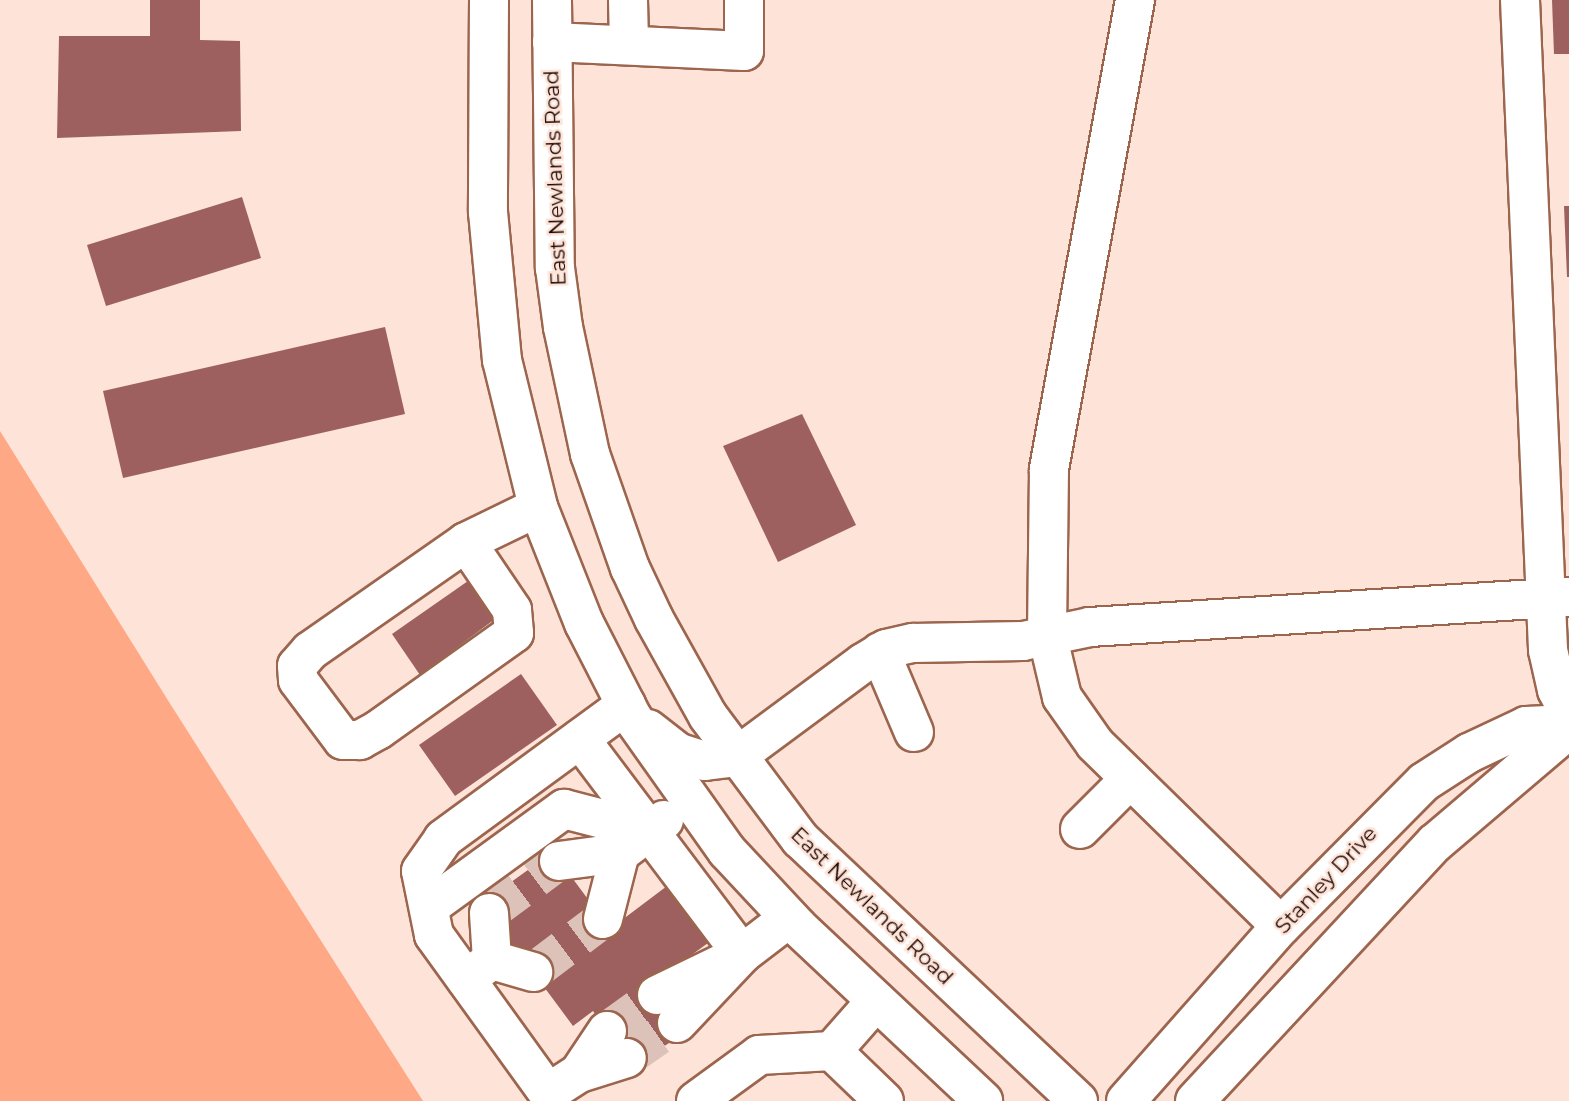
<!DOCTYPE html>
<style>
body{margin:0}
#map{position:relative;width:1569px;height:1101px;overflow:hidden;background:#fde3d8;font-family:Montserrat,sans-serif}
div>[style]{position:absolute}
.green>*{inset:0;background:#ffa885}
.building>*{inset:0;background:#9d605e}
.minor-tunnel>*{height:38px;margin-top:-19px;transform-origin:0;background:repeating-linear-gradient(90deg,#dcc2b8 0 38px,transparent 0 57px)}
.roads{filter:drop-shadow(2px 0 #9c654e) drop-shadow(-2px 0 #9c654e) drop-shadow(0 2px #9c654e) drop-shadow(0 -2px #9c654e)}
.minor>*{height:38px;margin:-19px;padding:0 19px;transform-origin:19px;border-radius:19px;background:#fff}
span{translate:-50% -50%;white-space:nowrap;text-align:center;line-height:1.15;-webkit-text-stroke:5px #fde3d8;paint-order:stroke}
.street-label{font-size:21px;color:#1e0903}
</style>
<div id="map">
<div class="green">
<div style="clip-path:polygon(0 431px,169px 702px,423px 1101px,0 1101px)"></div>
</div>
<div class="building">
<div style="clip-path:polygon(150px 0,200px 0,200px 40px,240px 41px,241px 131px,57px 138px,59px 36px,150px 36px)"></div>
<div style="clip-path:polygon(1552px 0,1569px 0,1569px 54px,1554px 54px)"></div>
<div style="clip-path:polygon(242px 197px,261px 258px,106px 306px,87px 245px)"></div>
<div style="clip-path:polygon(1564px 206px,1569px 206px,1569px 277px,1567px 277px)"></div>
<div style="clip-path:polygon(385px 327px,405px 414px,123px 478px,103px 391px)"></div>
<div style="clip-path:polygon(802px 414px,856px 525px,778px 562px,723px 446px)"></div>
<div style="clip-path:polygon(468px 581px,495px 619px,420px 675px,392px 634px)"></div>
<div style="clip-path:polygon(521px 674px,557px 725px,455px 796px,419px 745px)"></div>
<div style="clip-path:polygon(553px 852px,610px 929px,667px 886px,708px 943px,650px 985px,684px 1033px,633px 1067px,593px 1011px,573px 1026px,482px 903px)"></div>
</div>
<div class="minor-tunnel">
<div style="left:489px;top:913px;width:87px;rotate:-36.6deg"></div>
<div style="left:533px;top:972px;width:88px;rotate:-37.1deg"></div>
<div style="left:607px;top:1031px;width:62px;rotate:-35.8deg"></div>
<div style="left:627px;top:1058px;width:61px;rotate:-35deg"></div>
</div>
<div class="roads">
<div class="minor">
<div style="left:489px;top:0;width:212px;rotate:90.3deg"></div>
<div style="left:488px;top:212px;width:149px;rotate:84.6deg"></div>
<div style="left:502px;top:360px;width:151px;rotate:76.2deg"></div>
<div style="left:538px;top:507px;width:125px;rotate:68.4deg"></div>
<div style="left:584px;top:623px;width:106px;rotate:62.9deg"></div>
<div style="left:632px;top:717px;width:164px;rotate:54.7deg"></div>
<div style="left:727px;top:851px;width:104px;rotate:46.9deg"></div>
<div style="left:798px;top:927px;width:254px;rotate:43.2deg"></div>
<div style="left:552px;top:0;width:268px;rotate:89.4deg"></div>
<div style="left:555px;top:268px;width:60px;rotate:82.3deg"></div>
<div style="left:563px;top:327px;width:130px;rotate:78deg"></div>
<div style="left:590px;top:454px;width:121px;rotate:70.7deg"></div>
<div style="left:630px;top:568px;width:56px;rotate:64.8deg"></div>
<div style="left:654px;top:619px;width:111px;rotate:60.9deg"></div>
<div style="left:708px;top:716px;width:154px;rotate:53.2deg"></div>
<div style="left:800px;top:839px;width:382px;rotate:43.3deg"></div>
<div style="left:628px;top:0;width:44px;rotate:88.7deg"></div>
<div style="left:1135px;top:0;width:478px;rotate:100.4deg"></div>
<div style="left:1049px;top:470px;width:164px;rotate:90.7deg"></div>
<div style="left:1047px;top:634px;width:65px;rotate:76.6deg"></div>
<div style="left:1062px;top:697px;width:57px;rotate:54.9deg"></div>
<div style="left:1095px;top:744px;width:260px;rotate:44.4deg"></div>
<div style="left:1520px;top:0;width:651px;rotate:87.53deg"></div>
<div style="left:1548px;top:650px;width:41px;rotate:77.3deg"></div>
<div style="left:1557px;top:690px;width:26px;rotate:62deg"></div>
<div style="left:552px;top:42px;width:192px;rotate:2.7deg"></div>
<div style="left:744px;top:51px;width:51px;rotate:-90deg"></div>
<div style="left:466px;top:542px;width:82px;rotate:55.9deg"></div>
<div style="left:512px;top:610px;width:23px;rotate:85deg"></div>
<div style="left:514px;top:633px;width:167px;rotate:144.5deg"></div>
<div style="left:378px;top:730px;width:21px;rotate:151deg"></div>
<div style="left:360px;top:740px;width:17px;rotate:180deg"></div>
<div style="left:343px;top:740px;width:75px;rotate:-126.9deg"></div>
<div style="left:298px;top:680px;width:14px;rotate:-94deg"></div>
<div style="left:297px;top:666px;width:20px;rotate:-49deg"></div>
<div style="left:310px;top:651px;width:190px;rotate:-34.9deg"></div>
<div style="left:466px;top:542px;width:80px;rotate:-25.9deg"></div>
<div style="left:880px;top:652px;width:87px;rotate:67deg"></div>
<div style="left:648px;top:729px;width:37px;rotate:38deg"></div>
<div style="left:677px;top:752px;width:29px;rotate:18deg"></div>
<div style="left:705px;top:761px;width:31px;rotate:-7deg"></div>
<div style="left:736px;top:757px;width:158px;rotate:-36.5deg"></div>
<div style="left:863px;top:663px;width:27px;rotate:-31deg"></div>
<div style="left:886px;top:649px;width:28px;rotate:-13deg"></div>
<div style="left:913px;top:643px;width:110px;rotate:-1deg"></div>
<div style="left:1023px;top:641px;width:68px;rotate:-11.8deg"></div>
<div style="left:1090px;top:627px;width:480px;rotate:-3.6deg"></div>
<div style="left:580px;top:739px;width:269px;rotate:53deg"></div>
<div style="left:1080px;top:829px;width:71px;rotate:-45deg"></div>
<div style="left:559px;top:861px;width:62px;rotate:-7.5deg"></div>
<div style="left:620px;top:853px;width:55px;rotate:-36.9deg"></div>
<div style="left:429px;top:907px;width:167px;rotate:-36deg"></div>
<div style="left:564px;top:809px;width:88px;rotate:14.5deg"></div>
<div style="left:603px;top:919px;width:68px;rotate:-75.6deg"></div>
<div style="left:492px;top:960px;width:43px;rotate:16.3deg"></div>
<div style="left:466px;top:979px;width:32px;rotate:-36deg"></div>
<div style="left:492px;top:960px;width:47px;rotate:-93.7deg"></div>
<div style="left:657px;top:995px;width:71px;rotate:-25.8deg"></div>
<div style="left:677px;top:1023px;width:95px;rotate:-46.7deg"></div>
<div style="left:742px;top:954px;width:59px;rotate:-37.5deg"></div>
<div style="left:607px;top:1031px;width:50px;rotate:123.7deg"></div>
<div style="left:579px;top:1073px;width:37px;rotate:147deg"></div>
<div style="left:548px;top:1093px;width:195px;rotate:-125.8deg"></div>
<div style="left:434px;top:935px;width:65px;rotate:-101.5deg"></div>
<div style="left:421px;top:871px;width:39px;rotate:-55deg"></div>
<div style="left:443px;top:839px;width:227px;rotate:-36.2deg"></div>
<div style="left:832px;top:1051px;width:72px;rotate:43.9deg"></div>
<div style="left:579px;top:1073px;width:50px;rotate:-17.4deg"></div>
<div style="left:696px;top:1101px;width:78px;rotate:-36.1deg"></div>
<div style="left:759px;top:1055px;width:73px;rotate:-3.1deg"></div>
<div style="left:832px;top:1051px;width:67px;rotate:-48.7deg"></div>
<div style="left:1126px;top:1101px;width:234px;rotate:-48.5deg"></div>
<div style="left:1281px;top:926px;width:203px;rotate:-45.2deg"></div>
<div style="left:1424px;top:782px;width:54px;rotate:-32.8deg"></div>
<div style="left:1469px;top:753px;width:63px;rotate:-25.3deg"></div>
<div style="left:1526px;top:726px;width:43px;rotate:-2.7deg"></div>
<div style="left:1195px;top:1101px;width:352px;rotate:-47.1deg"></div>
<div style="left:1435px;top:843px;width:176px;rotate:-40.4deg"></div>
</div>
</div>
<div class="street-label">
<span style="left:555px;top:178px;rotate:-92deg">East Newlands Road</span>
<span style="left:1326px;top:880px;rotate:-47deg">Stanley Drive</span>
<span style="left:872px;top:906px;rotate:44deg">East Newlands Road</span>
</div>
</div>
